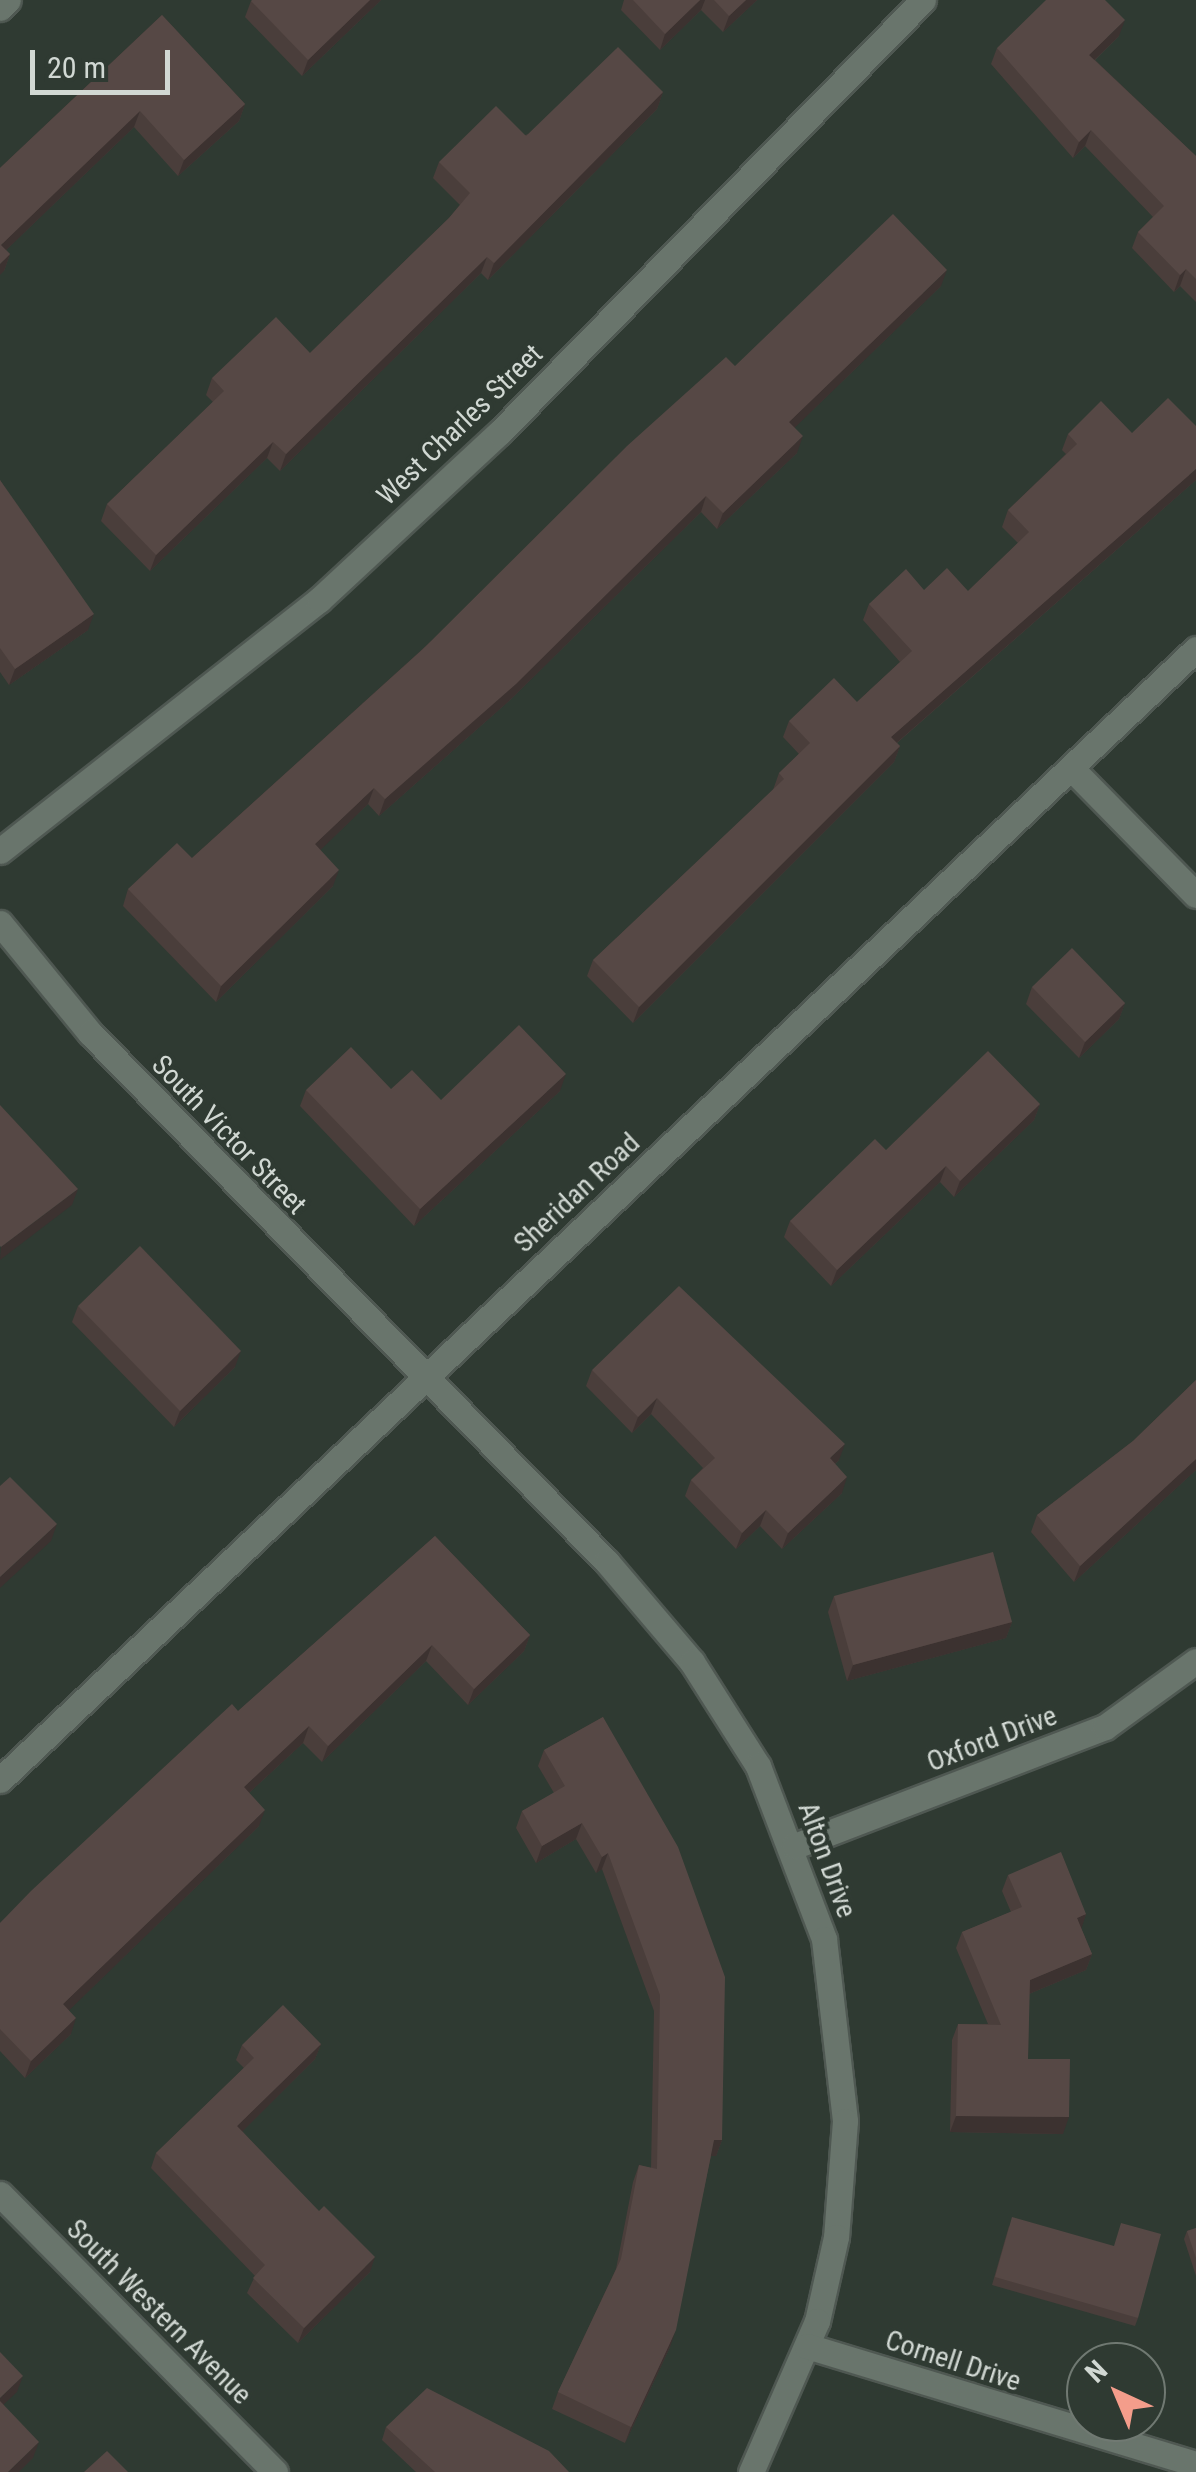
<!DOCTYPE html>
<style>
body{margin:0}
#map{position:relative;width:1196px;height:2472px;overflow:hidden;background:#2f3a32;font-family:"Roboto Condensed",sans-serif}
div>[style]{position:absolute}
.roads{filter:drop-shadow(2px 0 #4f5852) drop-shadow(-2px 0 #4f5852) drop-shadow(0 2px #4f5852) drop-shadow(0 -2px #4f5852)}
.minor>*{height:25px;margin:-12.5px;padding:0 12.5px;transform-origin:12.5px;border-radius:12.5px;background:#69756c}
.wall>*{inset:0;background:#4a3e3b}
.shaded-wall>*{inset:0;background:#3c3230}
.building>*{inset:0;background:#564845}
span{translate:-50% -50%;white-space:nowrap;text-align:center;line-height:1.15;-webkit-text-stroke:8px #2f3a32;paint-order:stroke}
.street-label{font-size:28px;color:#d1d8d3}
.north{position:absolute;left:1066px;top:2342px;width:100px;height:100px;box-sizing:border-box;background:#2f3a32;border:2px solid #707972;border-radius:50%;rotate:316deg;font-size:28px;font-weight:700;line-height:40px;text-align:center;color:#d1d8d3}
.north::after{content:'';display:block;margin:auto;width:35px;height:45px;background:#f49d8b;clip-path:polygon(50% 0,100% 100%,50% 72%,0 100%)}
.scale{position:absolute;left:30px;top:50px;width:140px;height:45px;box-sizing:border-box;border:5px solid #d1d8d3;border-top:0;padding-left:12px;font-size:30px;line-height:35px;white-space:nowrap;color:#d1d8d3;-webkit-text-stroke:8px #2f3a32;paint-order:stroke}
</style>
<div id="map">
<div class="roads">
<div class="minor">
<div style="left:0;top:8px;width:11px;rotate:-45deg"></div>
<div style="left:1071px;top:768px;width:178px;rotate:45.5deg"></div>
<div style="left:0;top:851px;width:406px;rotate:-38.2deg"></div>
<div style="left:319px;top:600px;width:246px;rotate:-42.9deg"></div>
<div style="left:499px;top:433px;width:606px;rotate:-45.6deg"></div>
<div style="left:0;top:923px;width:142px;rotate:50.7deg"></div>
<div style="left:90px;top:1033px;width:740px;rotate:45.66deg"></div>
<div style="left:607px;top:1562px;width:131px;rotate:49.6deg"></div>
<div style="left:692px;top:1662px;width:123px;rotate:57.6deg"></div>
<div style="left:758px;top:1766px;width:185px;rotate:69.1deg"></div>
<div style="left:824px;top:1939px;width:183px;rotate:83.4deg"></div>
<div style="left:845px;top:2121px;width:116px;rotate:94.4deg"></div>
<div style="left:836px;top:2237px;width:86px;rotate:102.7deg"></div>
<div style="left:817px;top:2321px;width:165px;rotate:113.6deg"></div>
<div style="left:0;top:1780px;width:1646px;rotate:-43.4deg"></div>
<div style="left:795px;top:1846px;width:332px;rotate:-21deg"></div>
<div style="left:1105px;top:1727px;width:112px;rotate:-36deg"></div>
<div style="left:0;top:2194px;width:391px;rotate:45.3deg"></div>
<div style="left:807px;top:2346px;width:407px;rotate:16.9deg"></div>
</div>
</div>
<div class="wall">
<div style="clip-path:polygon(381px 0,302px 76px,245px 17px,251px 1px)"></div>
<div style="clip-path:polygon(624px 0,757px 0,723px 32px,701px 10px,660px 50px,621px 10px)"></div>
<div style="clip-path:polygon(162px 15px,245px 104px,239px 121px,178px 176px,134px 127px,6px 250px,10px 254px,4px 271px,0 168px)"></div>
<div style="clip-path:polygon(1119px 36px,1095px 60px,1196px 156px,1196px 302px,1180px 286px,1174px 292px,1132px 248px,1138px 232px,1153px 217px,1085px 146px,1073px 158px,991px 64px,997px 48px)"></div>
<div style="clip-path:polygon(663px 92px,657px 109px,488px 280px,481px 273px,280px 471px,267px 458px,150px 571px,101px 521px,107px 504px,213px 402px,206px 395px,212px 378px,310px 353px,449px 218px,460px 205px,433px 178px,439px 162px)"></div>
<div style="clip-path:polygon(941px 286px,794px 428px,797px 453px,717px 529px,701px 512px,510px 700px,379px 816px,368px 804px,320px 850px,333px 886px,216px 1002px,123px 906px,128px 889px,192px 858px,735px 366px)"></div>
<div style="clip-path:polygon(1132px 433px,1196px 480px,897px 743px,900px 746px,894px 762px,633px 1023px,587px 976px,593px 960px,773px 790px,779px 773px,799px 754px,783px 737px,789px 721px,857px 702px,900px 662px,863px 620px,869px 604px,924px 590px,968px 591px,1018px 543px,1002px 527px,1008px 510px,1066px 454px,1062px 450px,1068px 434px)"></div>
<div style="clip-path:polygon(0 480px,88px 630px,9px 685px,0 672px)"></div>
<div style="clip-path:polygon(1032px 987px,1125px 1003px,1119px 1019px,1079px 1058px,1026px 1004px)"></div>
<div style="clip-path:polygon(391px 1089px,441px 1100px,560px 1091px,414px 1226px,300px 1106px,306px 1090px)"></div>
<div style="clip-path:polygon(1040px 1104px,1034px 1120px,954px 1197px,940px 1182px,831px 1286px,784px 1237px,790px 1221px,886px 1150px)"></div>
<div style="clip-path:polygon(78px 1306px,235px 1367px,174px 1427px,72px 1322px)"></div>
<div style="clip-path:polygon(592px 1370px,839px 1460px,835px 1464px,842px 1493px,782px 1549px,760px 1526px,736px 1549px,685px 1496px,691px 1480px,703px 1468px,651px 1414px,632px 1433px,586px 1386px)"></div>
<div style="clip-path:polygon(1196px 1380px,1196px 1470px,1074px 1582px,1031px 1532px,1037px 1515px,1133px 1441px)"></div>
<div style="clip-path:polygon(435px 1536px,530px 1635px,524px 1651px,468px 1705px,426px 1661px,322px 1762px,303px 1743px,249px 1793px,259px 1826px,69px 2010px,71px 2034px,25px 2078px,0 2051px,0 1923px)"></div>
<div style="clip-path:polygon(834px 1596px,1012px 1622px,1006px 1638px,847px 1681px,828px 1612px)"></div>
<div style="clip-path:polygon(603px 1717px,722px 2140px,716px 2156px,711px 2156px,670px 2347px,625px 2443px,552px 2409px,558px 2392px,616px 2269px,633px 2182px,639px 2165px,651px 2168px,654px 2011px,602px 1869px,596px 1873px,576px 1839px,536px 1863px,516px 1828px,522px 1811px,554px 1793px,538px 1766px,544px 1750px)"></div>
<div style="clip-path:polygon(1008px 1875px,1086px 1914px,1081px 1928px,1092px 1954px,1086px 1970px,1029px 1994px,1028px 2059px,1063px 2134px,950px 2132px,952px 2040px,958px 2024px,988px 2024px,956px 1948px,962px 1932px,1011px 1912px,1002px 1891px)"></div>
<div style="clip-path:polygon(321px 2044px,315px 2059px,242px 2131px,370px 2272px,298px 2343px,247px 2293px,255px 2276px,151px 2168px,156px 2153px,244px 2068px,236px 2060px,242px 2045px)"></div>
<div style="clip-path:polygon(1009px 2226px,1138px 2318px,1135px 2326px,992px 2285px)"></div>
<div style="clip-path:polygon(1196px 2228px,1196px 2276px,1184px 2239px,1187px 2231px)"></div>
<div style="clip-path:polygon(386px 2427px,569px 2472px,416px 2472px,382px 2440px)"></div>
</div>
<div class="shaded-wall">
<div style="clip-path:polygon(370px 0,381px 0,302px 76px,308px 60px)"></div>
<div style="clip-path:polygon(700px 0,705px 0,701px 10px,660px 50px,665px 34px)"></div>
<div style="clip-path:polygon(746px 0,757px 0,723px 32px,729px 16px)"></div>
<div style="clip-path:polygon(1125px 20px,1119px 36px,1083px 71px,1089px 55px)"></div>
<div style="clip-path:polygon(663px 92px,657px 109px,488px 280px,494px 263px)"></div>
<div style="clip-path:polygon(245px 104px,239px 121px,178px 176px,184px 160px)"></div>
<div style="clip-path:polygon(140px 111px,134px 127px,0 256px,1px 245px)"></div>
<div style="clip-path:polygon(1091px 130px,1085px 146px,1073px 158px,1079px 142px)"></div>
<div style="clip-path:polygon(10px 254px,4px 271px,0 275px,0 264px)"></div>
<div style="clip-path:polygon(487px 257px,481px 273px,280px 471px,286px 454px)"></div>
<div style="clip-path:polygon(1186px 269px,1180px 286px,1174px 292px,1180px 275px)"></div>
<div style="clip-path:polygon(947px 270px,941px 286px,783px 439px,789px 422px)"></div>
<div style="clip-path:polygon(803px 436px,797px 453px,717px 529px,723px 513px)"></div>
<div style="clip-path:polygon(273px 442px,267px 458px,150px 571px,156px 555px)"></div>
<div style="clip-path:polygon(1196px 469px,1196px 480px,885px 753px,891px 737px)"></div>
<div style="clip-path:polygon(706px 496px,701px 512px,510px 700px,379px 816px,385px 799px)"></div>
<div style="clip-path:polygon(94px 614px,88px 630px,9px 685px,15px 669px)"></div>
<div style="clip-path:polygon(900px 746px,894px 762px,633px 1023px,639px 1007px)"></div>
<div style="clip-path:polygon(374px 788px,368px 804px,309px 861px,315px 844px)"></div>
<div style="clip-path:polygon(339px 870px,333px 886px,216px 1002px,221px 986px)"></div>
<div style="clip-path:polygon(1125px 1003px,1119px 1019px,1079px 1058px,1085px 1042px)"></div>
<div style="clip-path:polygon(566px 1074px,560px 1091px,414px 1226px,420px 1209px)"></div>
<div style="clip-path:polygon(1040px 1104px,1034px 1120px,954px 1197px,960px 1181px)"></div>
<div style="clip-path:polygon(946px 1166px,940px 1182px,831px 1286px,837px 1270px)"></div>
<div style="clip-path:polygon(78px 1189px,72px 1205px,0 1260px,1px 1247px)"></div>
<div style="clip-path:polygon(241px 1351px,235px 1367px,174px 1427px,180px 1411px)"></div>
<div style="clip-path:polygon(657px 1398px,651px 1414px,632px 1433px,638px 1417px)"></div>
<div style="clip-path:polygon(845px 1444px,839px 1460px,824px 1474px,830px 1458px)"></div>
<div style="clip-path:polygon(1196px 1459px,1196px 1470px,1074px 1582px,1080px 1566px)"></div>
<div style="clip-path:polygon(847px 1477px,842px 1493px,782px 1549px,788px 1533px)"></div>
<div style="clip-path:polygon(766px 1510px,760px 1526px,736px 1549px,742px 1533px)"></div>
<div style="clip-path:polygon(57px 1524px,51px 1541px,0 1588px,0 1577px)"></div>
<div style="clip-path:polygon(1012px 1622px,1006px 1638px,847px 1681px,853px 1665px)"></div>
<div style="clip-path:polygon(530px 1635px,524px 1651px,468px 1705px,474px 1689px)"></div>
<div style="clip-path:polygon(432px 1645px,426px 1661px,322px 1762px,328px 1746px)"></div>
<div style="clip-path:polygon(309px 1726px,303px 1743px,238px 1803px,244px 1787px)"></div>
<div style="clip-path:polygon(265px 1810px,259px 1826px,58px 2021px,63px 2004px)"></div>
<div style="clip-path:polygon(582px 1823px,576px 1839px,536px 1863px,542px 1846px)"></div>
<div style="clip-path:polygon(608px 1853px,602px 1869px,596px 1873px,602px 1857px)"></div>
<div style="clip-path:polygon(1086px 1914px,1081px 1930px,1077px 1918px)"></div>
<div style="clip-path:polygon(1092px 1954px,1086px 1970px,1024px 1996px,1030px 1980px)"></div>
<div style="clip-path:polygon(76px 2018px,71px 2034px,25px 2078px,31px 2061px)"></div>
<div style="clip-path:polygon(321px 2044px,315px 2059px,232px 2142px,237px 2126px)"></div>
<div style="clip-path:polygon(956px 2116px,1069px 2117px,1063px 2134px,950px 2132px)"></div>
<div style="clip-path:polygon(714px 2140px,722px 2140px,716px 2156px,708px 2156px)"></div>
<div style="clip-path:polygon(375px 2257px,370px 2272px,298px 2343px,304px 2328px)"></div>
<div style="clip-path:polygon(676px 2330px,670px 2347px,625px 2443px,631px 2427px)"></div>
<div style="clip-path:polygon(23px 2376px,17px 2392px,0 2408px,0 2398px)"></div>
<div style="clip-path:polygon(39px 2442px,33px 2458px,19px 2472px,8px 2472px)"></div>
</div>
<div class="building">
<div style="clip-path:polygon(252px 0,370px 0,308px 60px,251px 1px)"></div>
<div style="clip-path:polygon(633px 0,700px 0,665px 34px)"></div>
<div style="clip-path:polygon(714px 0,746px 0,729px 16px)"></div>
<div style="clip-path:polygon(1046px 0,1105px 0,1125px 20px,1089px 55px,1196px 156px,1196px 279px,1186px 269px,1180px 275px,1138px 232px,1164px 206px,1091px 130px,1079px 142px,997px 48px)"></div>
<div style="clip-path:polygon(162px 15px,245px 104px,184px 160px,140px 111px,1px 245px,10px 254px,0 264px,0 168px)"></div>
<div style="clip-path:polygon(618px 47px,663px 92px,494px 263px,487px 257px,286px 454px,273px 442px,156px 555px,107px 504px,224px 391px,212px 378px,276px 317px,310px 353px,449px 218px,470px 193px,439px 162px,496px 106px,526px 136px)"></div>
<div style="clip-path:polygon(893px 214px,947px 270px,789px 422px,803px 436px,723px 513px,706px 496px,516px 684px,385px 799px,374px 788px,315px 844px,339px 870px,221px 986px,128px 889px,177px 843px,192px 858px,423px 649px,627px 446px,726px 357px,735px 366px)"></div>
<div style="clip-path:polygon(1168px 398px,1196px 426px,1196px 469px,891px 737px,900px 746px,639px 1007px,593px 960px,784px 779px,779px 773px,810px 743px,789px 721px,834px 678px,857px 702px,912px 651px,869px 604px,906px 569px,924px 590px,947px 568px,968px 591px,1029px 532px,1008px 510px,1077px 444px,1068px 434px,1101px 401px,1132px 433px)"></div>
<div style="clip-path:polygon(0 480px,94px 614px,15px 669px,0 648px)"></div>
<div style="clip-path:polygon(1072px 948px,1125px 1003px,1085px 1042px,1032px 987px)"></div>
<div style="clip-path:polygon(519px 1025px,566px 1074px,420px 1209px,306px 1090px,351px 1047px,391px 1089px,412px 1070px,441px 1100px)"></div>
<div style="clip-path:polygon(988px 1051px,1040px 1104px,960px 1181px,946px 1166px,837px 1270px,790px 1221px,875px 1139px,886px 1150px)"></div>
<div style="clip-path:polygon(0 1105px,78px 1189px,1px 1247px,0 1246px)"></div>
<div style="clip-path:polygon(140px 1246px,241px 1351px,180px 1411px,78px 1306px)"></div>
<div style="clip-path:polygon(679px 1286px,845px 1444px,830px 1458px,847px 1477px,788px 1533px,766px 1510px,742px 1533px,691px 1480px,715px 1458px,657px 1398px,638px 1417px,592px 1370px)"></div>
<div style="clip-path:polygon(1196px 1380px,1196px 1459px,1080px 1566px,1037px 1515px,1133px 1441px)"></div>
<div style="clip-path:polygon(10px 1477px,57px 1524px,0 1577px,0 1486px)"></div>
<div style="clip-path:polygon(435px 1536px,530px 1635px,474px 1689px,432px 1645px,328px 1746px,309px 1726px,244px 1787px,265px 1810px,63px 2004px,76px 2018px,31px 2061px,0 2029px,0 1923px,31px 1891px,232px 1704px,238px 1711px)"></div>
<div style="clip-path:polygon(993px 1552px,1012px 1622px,853px 1665px,834px 1596px)"></div>
<div style="clip-path:polygon(603px 1717px,678px 1847px,725px 1977px,722px 2140px,714px 2140px,676px 2330px,631px 2427px,558px 2392px,621px 2259px,639px 2165px,657px 2169px,660px 1995px,608px 1853px,602px 1857px,582px 1823px,542px 1846px,522px 1811px,565px 1786px,544px 1750px)"></div>
<div style="clip-path:polygon(1061px 1852px,1086px 1914px,1077px 1918px,1092px 1954px,1030px 1980px,1028px 2059px,1070px 2059px,1069px 2117px,956px 2116px,958px 2024px,1001px 2025px,962px 1932px,1022px 1907px,1008px 1875px)"></div>
<div style="clip-path:polygon(283px 2005px,321px 2044px,237px 2126px,319px 2211px,324px 2206px,375px 2257px,304px 2328px,253px 2278px,265px 2265px,156px 2153px,254px 2058px,242px 2045px)"></div>
<div style="clip-path:polygon(1012px 2217px,1114px 2246px,1121px 2223px,1161px 2234px,1138px 2318px,995px 2277px)"></div>
<div style="clip-path:polygon(1196px 2228px,1196px 2258px,1187px 2231px)"></div>
<div style="clip-path:polygon(0 2352px,23px 2376px,0 2398px)"></div>
<div style="clip-path:polygon(427px 2388px,549px 2451px,569px 2472px,435px 2472px,386px 2427px)"></div>
<div style="clip-path:polygon(0 2401px,39px 2442px,8px 2472px,0 2472px)"></div>
<div style="clip-path:polygon(107px 2451px,128px 2472px,84px 2472px)"></div>
</div>
<div class="street-label">
<span style="left:460px;top:425px;rotate:-44deg">West Charles Street</span>
<span style="left:229px;top:1135px;rotate:46deg">South Victor Street</span>
<span style="left:577px;top:1193px;rotate:-43deg">Sheridan Road</span>
<span style="left:992px;top:1739px;rotate:-21deg">Oxford Drive</span>
<span style="left:827px;top:1860px;rotate:70deg">Alton Drive</span>
<span style="left:159px;top:2312px;rotate:45deg">South Western Avenue</span>
<span style="left:953px;top:2361px;rotate:18deg">Cornell Drive</span>
</div>
<div class="north">N</div>
<div class="scale">20 m</div>
</div>
